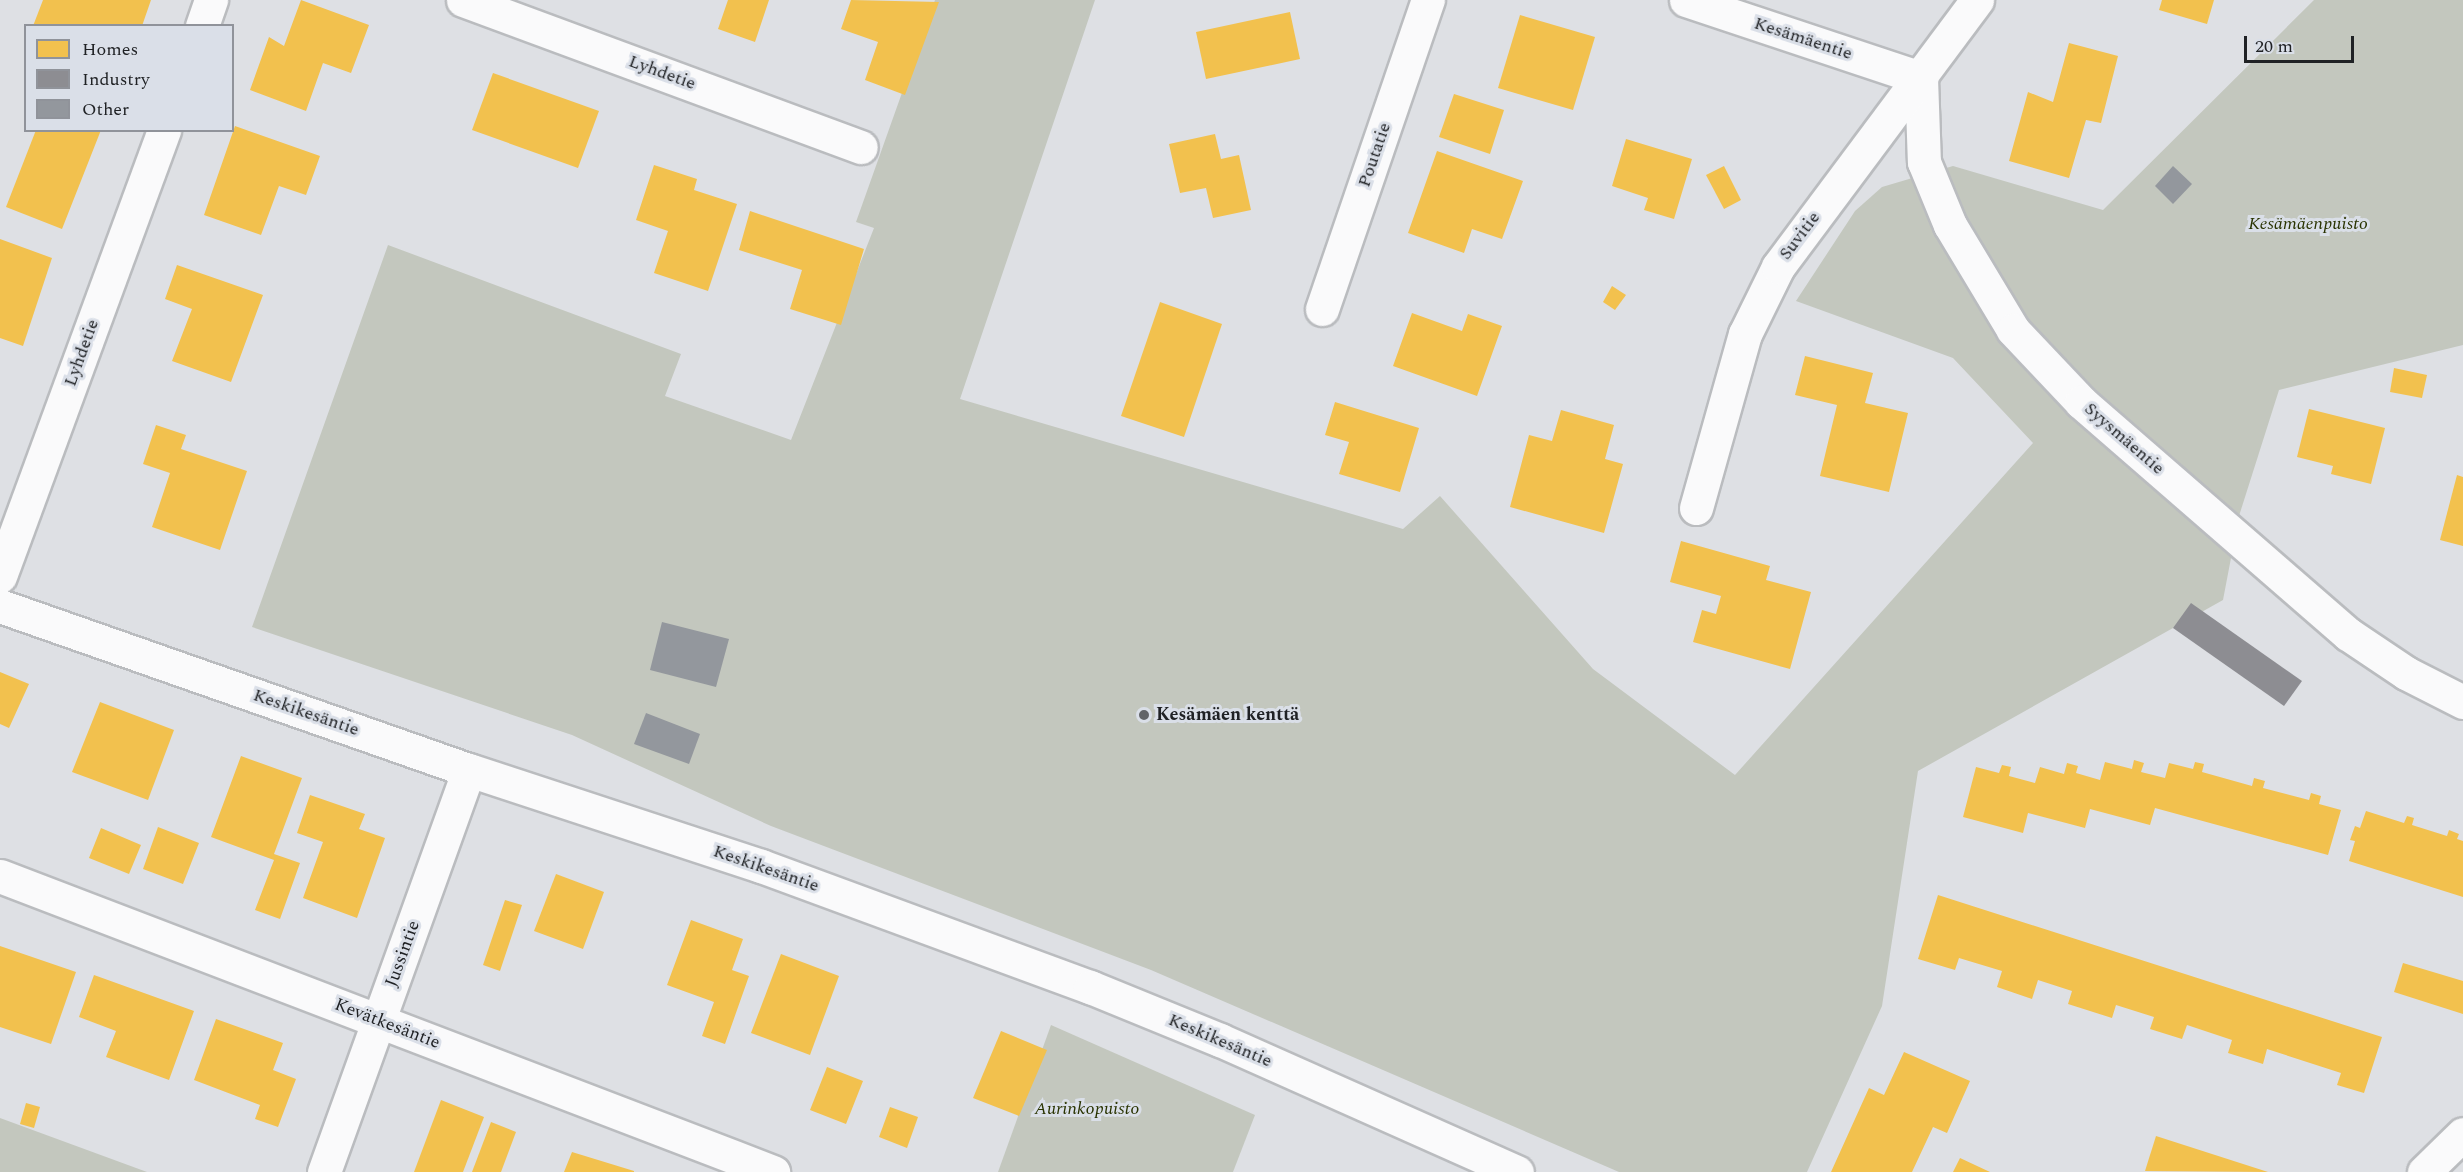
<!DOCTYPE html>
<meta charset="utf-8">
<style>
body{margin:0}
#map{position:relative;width:2463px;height:1172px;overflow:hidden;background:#dee0e4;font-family:Spectral,serif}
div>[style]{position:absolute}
.green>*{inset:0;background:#c3c7be}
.homes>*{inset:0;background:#f2c14e}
.industry>*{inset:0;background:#8d8d92}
.building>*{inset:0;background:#93979d}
.roads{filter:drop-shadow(2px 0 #babcbf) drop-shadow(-2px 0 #babcbf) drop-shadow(0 2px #babcbf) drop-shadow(0 -2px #babcbf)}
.minor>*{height:33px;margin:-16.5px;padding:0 16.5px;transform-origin:16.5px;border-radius:16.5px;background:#fafafb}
.dots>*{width:16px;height:16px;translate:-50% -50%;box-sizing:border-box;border:3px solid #dadfe8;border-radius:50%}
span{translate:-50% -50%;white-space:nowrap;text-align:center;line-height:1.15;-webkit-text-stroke:6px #dadfe8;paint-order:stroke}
.street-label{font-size:18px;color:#202225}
.park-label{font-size:18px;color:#293300;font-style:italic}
.poi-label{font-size:18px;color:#202225;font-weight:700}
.left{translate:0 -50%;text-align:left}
.legend{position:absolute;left:24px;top:24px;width:210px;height:108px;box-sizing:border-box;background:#dadfe8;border:2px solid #90939a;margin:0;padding:8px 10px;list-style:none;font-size:18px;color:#202225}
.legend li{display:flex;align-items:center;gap:12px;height:30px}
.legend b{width:30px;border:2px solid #90939a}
.scale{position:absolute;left:2244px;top:36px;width:110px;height:27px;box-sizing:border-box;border:3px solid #202225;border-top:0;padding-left:8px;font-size:18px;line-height:21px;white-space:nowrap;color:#202225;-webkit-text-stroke:4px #dadfe8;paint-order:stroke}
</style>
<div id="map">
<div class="green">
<div style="clip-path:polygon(935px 0,1095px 0,960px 399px,1403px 529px,1440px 496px,1593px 669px,1735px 775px,2033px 443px,1953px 358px,1796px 301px,1855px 211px,1882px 187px,1953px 166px,2103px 210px,2314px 0,2463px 0,2463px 345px,2279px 390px,2239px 516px,2223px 600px,1918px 771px,1882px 1006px,1807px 1172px,1619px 1172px,1151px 970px,771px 826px,572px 735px,252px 627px,388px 245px,681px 354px,665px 396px,791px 440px,874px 228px,856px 222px)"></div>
<div style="clip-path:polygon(1051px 1025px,1255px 1115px,1233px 1172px,998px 1172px)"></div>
<div style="clip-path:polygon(0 1118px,147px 1172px,0 1172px)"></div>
</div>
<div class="homes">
<div style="clip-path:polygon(43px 0,151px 0,142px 26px,33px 26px)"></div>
<div style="clip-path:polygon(301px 0,369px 25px,351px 73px,323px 63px,306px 111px,250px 90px,269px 37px,284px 46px)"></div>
<div style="clip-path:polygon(728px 0,769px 0,755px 42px,718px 29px)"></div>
<div style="clip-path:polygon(851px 0,939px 2px,905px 95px,865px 80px,878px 42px,841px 29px)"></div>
<div style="clip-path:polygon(2162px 0,2214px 0,2207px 24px,2159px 10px)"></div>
<div style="clip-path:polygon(1290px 12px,1300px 59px,1206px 79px,1196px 32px)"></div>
<div style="clip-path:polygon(1520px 15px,1595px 37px,1573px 110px,1498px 88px)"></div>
<div style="clip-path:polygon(2069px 43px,2118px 56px,2101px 123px,2086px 120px,2069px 178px,2009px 161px,2028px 92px,2053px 102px)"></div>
<div style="clip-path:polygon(493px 73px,599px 111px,578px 168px,472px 130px)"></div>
<div style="clip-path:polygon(1454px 94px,1504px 110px,1490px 154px,1439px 137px)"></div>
<div style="clip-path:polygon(235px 126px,320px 156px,306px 195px,279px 186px,261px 235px,204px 215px)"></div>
<div style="clip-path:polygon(36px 130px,101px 130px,62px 229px,6px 207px)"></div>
<div style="clip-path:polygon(1215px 134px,1221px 159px,1239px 155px,1251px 210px,1213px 218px,1206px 188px,1180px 193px,1169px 144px)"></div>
<div style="clip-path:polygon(1626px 139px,1692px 159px,1674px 219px,1644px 210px,1648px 198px,1612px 186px)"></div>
<div style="clip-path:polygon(1437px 151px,1523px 181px,1502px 239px,1472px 229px,1464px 253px,1408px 233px)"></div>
<div style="clip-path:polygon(654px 165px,697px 179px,694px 190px,737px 204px,708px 291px,654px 273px,668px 231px,636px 220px)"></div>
<div style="clip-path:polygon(1724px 166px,1741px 200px,1724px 209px,1706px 175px)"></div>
<div style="clip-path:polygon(750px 211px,864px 249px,841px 325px,790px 309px,802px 270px,739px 250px)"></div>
<div style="clip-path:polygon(0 239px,52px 258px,23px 346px,0 338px)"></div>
<div style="clip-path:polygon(177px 265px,263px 295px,231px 382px,172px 361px,192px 309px,165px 299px)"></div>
<div style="clip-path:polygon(1612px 286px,1626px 295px,1615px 310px,1603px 302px)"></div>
<div style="clip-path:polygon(1160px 302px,1222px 324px,1184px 437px,1121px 416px)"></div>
<div style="clip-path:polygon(1412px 313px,1462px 331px,1468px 314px,1502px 326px,1477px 396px,1393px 366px)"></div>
<div style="clip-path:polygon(1805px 356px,1873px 373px,1865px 403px,1908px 413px,1889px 492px,1820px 476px,1837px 405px,1795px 395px)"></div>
<div style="clip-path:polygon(2394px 368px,2427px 375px,2422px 398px,2390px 392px)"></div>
<div style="clip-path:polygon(1335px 402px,1419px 428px,1400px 492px,1339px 474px,1349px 442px,1325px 435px)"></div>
<div style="clip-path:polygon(2309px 409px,2385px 428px,2371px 484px,2331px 474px,2333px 466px,2297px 457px)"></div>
<div style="clip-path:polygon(1561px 410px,1614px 425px,1605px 459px,1623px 464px,1604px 533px,1510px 507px,1529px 435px,1552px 441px)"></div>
<div style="clip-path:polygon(156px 425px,186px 435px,181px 449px,247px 471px,220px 550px,152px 527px,170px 473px,143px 464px)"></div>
<div style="clip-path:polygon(2457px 475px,2463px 477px,2463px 546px,2440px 540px)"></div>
<div style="clip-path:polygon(1681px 541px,1770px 566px,1766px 580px,1811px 592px,1790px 669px,1693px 642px,1702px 610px,1716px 614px,1721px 596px,1670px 582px)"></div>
<div style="clip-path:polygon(0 672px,29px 684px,9px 728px,0 724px)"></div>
<div style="clip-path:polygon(100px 702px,174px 730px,148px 800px,72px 772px)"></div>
<div style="clip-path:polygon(241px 756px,302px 778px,274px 854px,300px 863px,280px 919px,255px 910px,274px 860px,211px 837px)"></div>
<div style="clip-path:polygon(2134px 760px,2144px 763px,2141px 772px,2165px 778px,2169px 763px,2193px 769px,2195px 762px,2204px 764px,2202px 772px,2252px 786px,2254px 778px,2265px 781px,2263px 788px,2309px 800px,2311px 793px,2321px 796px,2319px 804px,2341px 810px,2328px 855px,2155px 808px,2150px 825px,2090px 809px,2085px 828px,2028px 813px,2023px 833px,1963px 817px,1976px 767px,1999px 773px,2002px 765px,2011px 767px,2009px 776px,2035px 783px,2040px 767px,2064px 774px,2067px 763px,2078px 766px,2076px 773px,2100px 780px,2105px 762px,2132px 769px)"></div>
<div style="clip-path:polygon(310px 795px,365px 814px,359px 829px,385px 838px,357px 918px,303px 898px,323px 842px,297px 833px)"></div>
<div style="clip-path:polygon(2366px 811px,2404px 823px,2407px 816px,2414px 818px,2412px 825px,2447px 836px,2449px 830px,2459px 834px,2457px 839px,2463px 841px,2463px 897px,2349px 861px,2355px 841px,2350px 840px,2355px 826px,2360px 828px)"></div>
<div style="clip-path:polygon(158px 827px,199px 843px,183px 884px,143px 869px)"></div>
<div style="clip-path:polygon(101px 828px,141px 845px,129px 874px,89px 858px)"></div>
<div style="clip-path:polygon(556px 874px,604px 892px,583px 949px,534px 931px)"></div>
<div style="clip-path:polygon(1938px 895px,2382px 1037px,2364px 1093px,2337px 1085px,2341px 1073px,2267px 1049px,2263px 1064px,2228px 1053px,2232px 1040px,2187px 1025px,2182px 1039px,2150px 1029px,2154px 1017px,2116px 1005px,2112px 1018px,2068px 1004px,2072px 991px,2038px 980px,2032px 999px,1997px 987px,2002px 971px,1959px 958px,1955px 970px,1918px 959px)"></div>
<div style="clip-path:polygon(505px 900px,522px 905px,500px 971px,483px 965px)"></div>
<div style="clip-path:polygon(691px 920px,743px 939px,732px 970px,749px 976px,725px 1044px,702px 1036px,714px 1002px,667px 985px)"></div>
<div style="clip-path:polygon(0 946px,76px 972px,51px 1044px,0 1027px)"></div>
<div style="clip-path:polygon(781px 954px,839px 976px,810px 1055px,751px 1033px)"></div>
<div style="clip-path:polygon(2403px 963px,2463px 981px,2463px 1014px,2394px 992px)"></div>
<div style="clip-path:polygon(94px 975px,194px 1011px,169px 1080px,106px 1057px,116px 1031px,79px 1017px)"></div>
<div style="clip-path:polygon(216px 1019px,283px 1043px,273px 1070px,296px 1079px,278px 1127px,255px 1119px,260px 1105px,194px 1080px)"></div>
<div style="clip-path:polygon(1001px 1031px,1047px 1050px,1019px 1116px,973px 1098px)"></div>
<div style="clip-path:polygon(1904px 1052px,1970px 1081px,1947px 1133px,1933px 1127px,1912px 1172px,1831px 1172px,1869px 1088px,1884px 1095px)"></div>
<div style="clip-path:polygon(827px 1067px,863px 1081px,846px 1124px,810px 1110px)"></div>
<div style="clip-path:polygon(441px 1100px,484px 1117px,463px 1172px,414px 1172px)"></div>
<div style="clip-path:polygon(26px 1103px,40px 1107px,34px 1128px,20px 1124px)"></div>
<div style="clip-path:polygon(890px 1107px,918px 1117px,907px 1148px,879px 1137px)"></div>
<div style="clip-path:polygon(491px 1122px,516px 1132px,501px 1172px,472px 1172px)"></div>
<div style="clip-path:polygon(2156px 1136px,2268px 1172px,2145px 1171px)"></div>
<div style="clip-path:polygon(572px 1152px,634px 1171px,634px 1172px,564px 1172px)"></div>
<div style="clip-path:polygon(1960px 1158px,1990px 1172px,1953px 1172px)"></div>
</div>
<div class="industry">
<div style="clip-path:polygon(2191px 603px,2302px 681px,2284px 706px,2173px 628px)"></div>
</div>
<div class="building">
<div style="clip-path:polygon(2173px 166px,2192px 184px,2173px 204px,2155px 186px)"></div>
<div style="clip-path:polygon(662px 622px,729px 639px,716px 687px,650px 670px)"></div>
<div style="clip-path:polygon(646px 713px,700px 734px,689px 764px,634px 744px)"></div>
</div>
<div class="roads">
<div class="minor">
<div style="left:463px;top:0;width:424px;rotate:20.3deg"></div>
<div style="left:1686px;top:0;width:248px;rotate:18.4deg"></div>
<div style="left:202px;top:26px;width:28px;rotate:-71deg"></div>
<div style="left:1921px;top:78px;width:84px;rotate:88deg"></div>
<div style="left:1924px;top:162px;width:68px;rotate:67.6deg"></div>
<div style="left:1950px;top:225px;width:122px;rotate:59deg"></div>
<div style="left:2013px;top:330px;width:99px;rotate:46.6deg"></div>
<div style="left:2081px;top:402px;width:354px;rotate:41deg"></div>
<div style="left:2348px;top:634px;width:70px;rotate:33.9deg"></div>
<div style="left:2406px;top:673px;width:64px;rotate:27deg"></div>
<div style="left:1322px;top:309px;width:327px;rotate:-71.1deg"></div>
<div style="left:1696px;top:508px;width:181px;rotate:-74.3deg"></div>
<div style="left:1745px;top:334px;width:75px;rotate:-63.8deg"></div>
<div style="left:1778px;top:267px;width:333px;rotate:-53.3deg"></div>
<div style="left:0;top:576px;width:475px;rotate:-69.8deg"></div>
<div style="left:0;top:606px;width:497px;rotate:19.3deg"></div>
<div style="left:469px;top:770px;width:307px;rotate:18.2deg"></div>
<div style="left:761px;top:866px;width:351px;rotate:20.2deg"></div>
<div style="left:1090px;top:987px;width:140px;rotate:22.2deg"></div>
<div style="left:1220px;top:1040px;width:325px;rotate:24deg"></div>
<div style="left:0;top:876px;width:828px;rotate:20.95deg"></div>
<div style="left:324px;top:1172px;width:427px;rotate:-70.2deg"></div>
<div style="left:2424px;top:1172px;width:54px;rotate:-44.3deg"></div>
</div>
</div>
<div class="dots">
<div style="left:1144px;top:715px;background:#626468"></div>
</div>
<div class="street-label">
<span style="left:1803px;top:39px;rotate:18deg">Kesämäentie</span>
<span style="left:662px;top:73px;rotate:20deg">Lyhdetie</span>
<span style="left:1375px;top:155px;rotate:-71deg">Poutatie</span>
<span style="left:1800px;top:236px;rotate:-53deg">Suvitie</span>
<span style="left:82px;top:353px;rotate:-70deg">Lyhdetie</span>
<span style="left:2124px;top:439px;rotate:41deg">Syysmäentie</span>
<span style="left:306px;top:713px;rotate:19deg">Keskikesäntie</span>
<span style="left:766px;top:869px;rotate:19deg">Keskikesäntie</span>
<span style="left:403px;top:954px;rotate:-70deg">Jussintie</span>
<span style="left:387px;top:1024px;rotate:21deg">Kevätkesäntie</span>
<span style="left:1220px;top:1041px;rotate:23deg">Keskikesäntie</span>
</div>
<div class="park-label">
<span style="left:2308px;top:224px">Kesämäenpuisto</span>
<span style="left:1087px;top:1109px">Aurinkopuisto</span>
</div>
<div class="poi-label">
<span class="left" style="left:1156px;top:715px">Kesämäen kenttä</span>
</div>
<ul class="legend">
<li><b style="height:16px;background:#f2c14e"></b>Homes</li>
<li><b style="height:16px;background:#8d8d92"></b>Industry</li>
<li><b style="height:16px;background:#93979d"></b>Other</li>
</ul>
<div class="scale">20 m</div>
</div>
